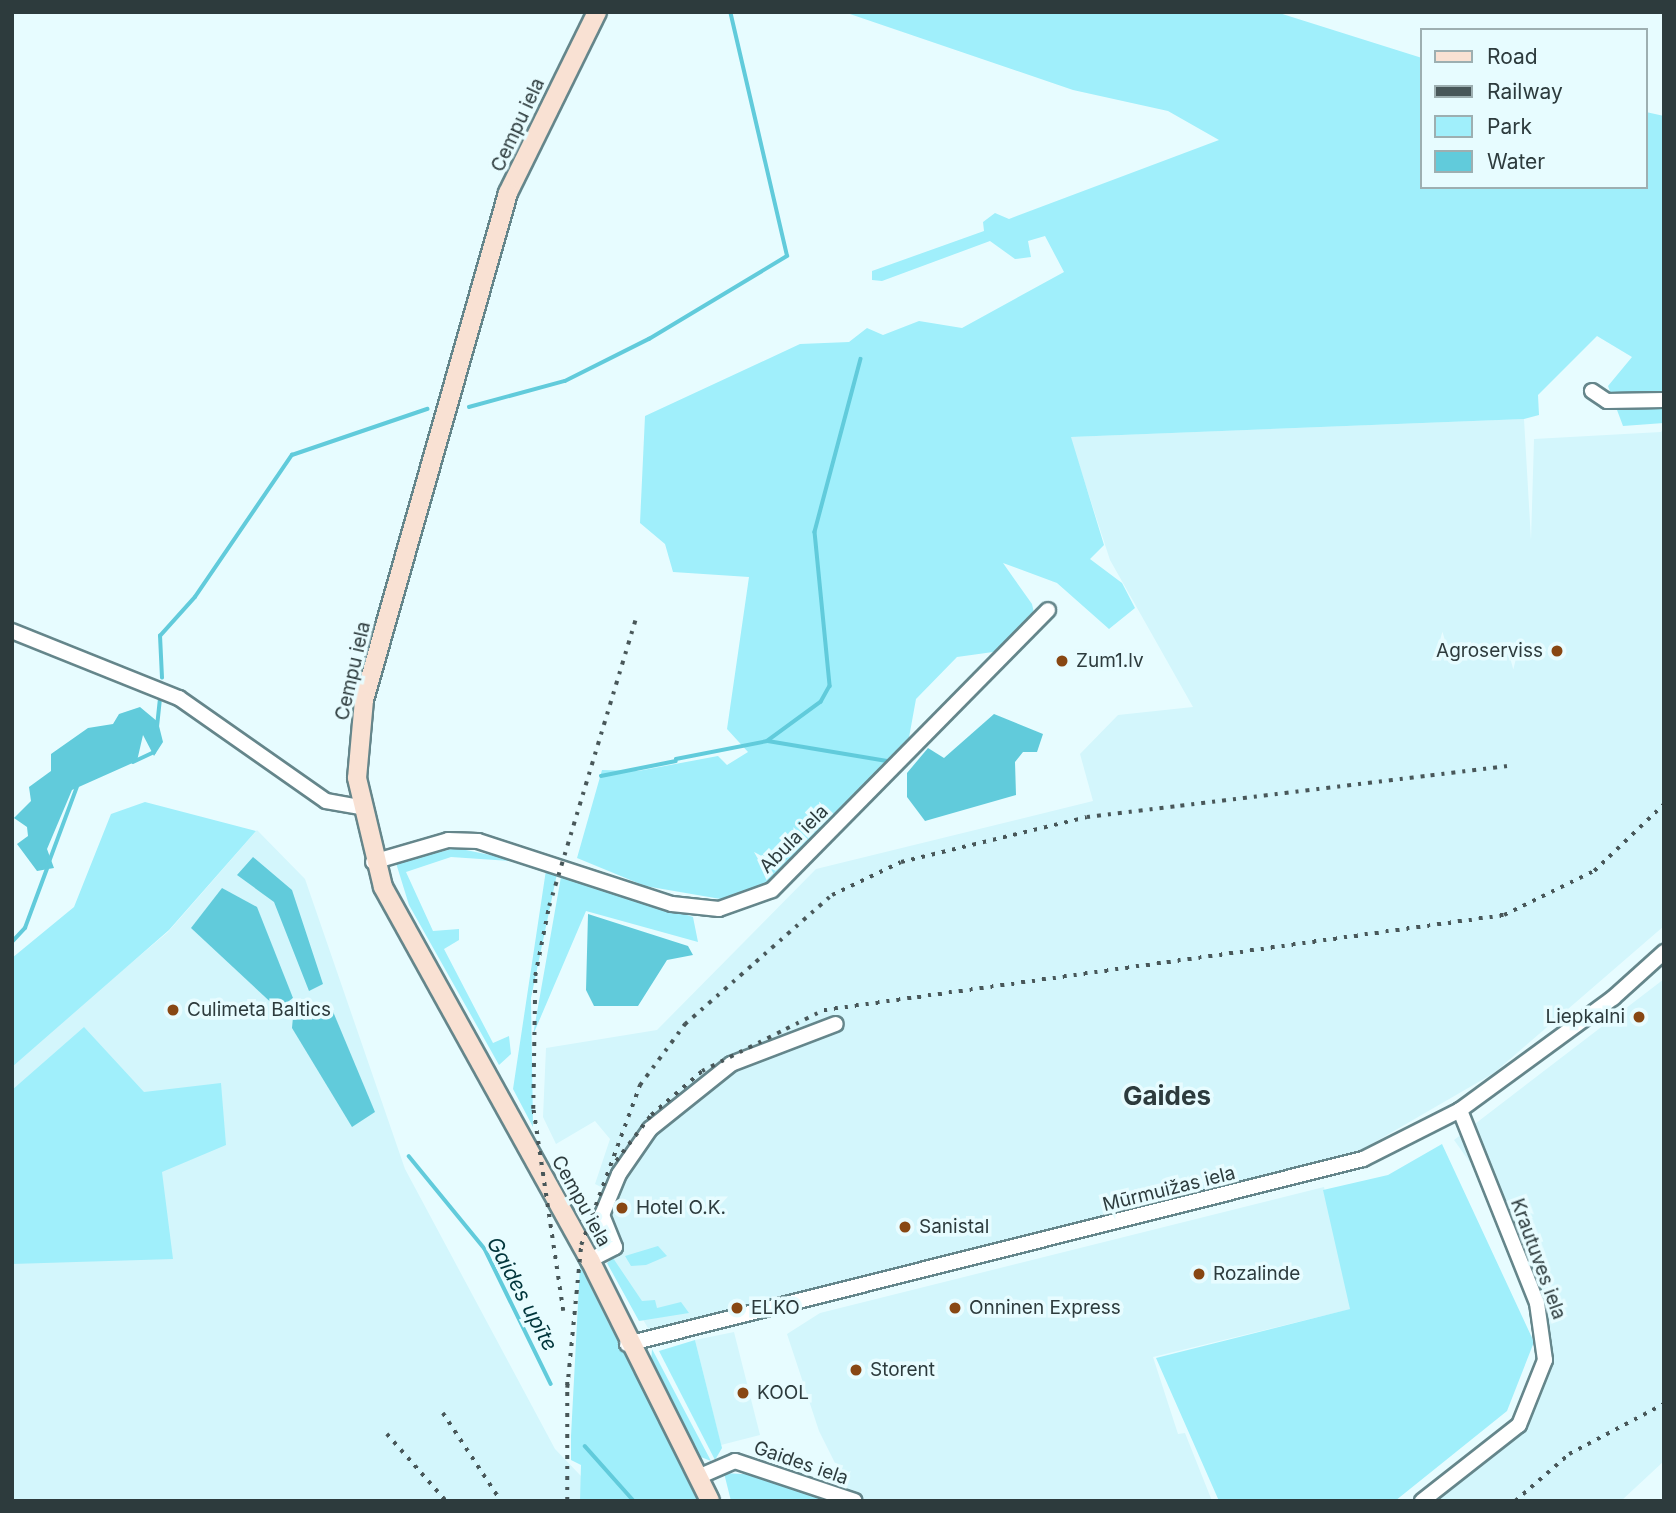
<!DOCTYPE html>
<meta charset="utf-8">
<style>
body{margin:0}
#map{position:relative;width:1676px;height:1513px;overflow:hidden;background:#e7fcff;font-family:Inter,sans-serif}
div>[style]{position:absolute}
.built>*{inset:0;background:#d3f6fc}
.green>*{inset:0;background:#a0effb}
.water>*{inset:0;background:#61cbdb}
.stream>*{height:3.5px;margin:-1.75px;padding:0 1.75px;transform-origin:1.75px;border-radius:1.75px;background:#61cbdb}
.roads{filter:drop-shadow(2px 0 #65868b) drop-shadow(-2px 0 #65868b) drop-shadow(0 2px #65868b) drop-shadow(0 -2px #65868b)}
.minor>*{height:14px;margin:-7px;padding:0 7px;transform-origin:7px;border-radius:7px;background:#fff}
.major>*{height:18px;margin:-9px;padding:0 9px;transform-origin:9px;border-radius:9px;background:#f9e1d3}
.rail>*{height:3.5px;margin-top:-1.75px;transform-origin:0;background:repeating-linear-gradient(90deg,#485759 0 3.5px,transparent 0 10.5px)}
.dots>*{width:19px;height:19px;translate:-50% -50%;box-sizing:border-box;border:4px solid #e7fcff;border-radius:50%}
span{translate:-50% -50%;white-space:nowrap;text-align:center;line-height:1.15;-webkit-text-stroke:7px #e7fcff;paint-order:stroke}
.street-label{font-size:19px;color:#2d3b3d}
.poi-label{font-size:19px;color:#2d3b3d}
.right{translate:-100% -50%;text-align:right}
.left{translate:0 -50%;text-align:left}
.water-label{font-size:21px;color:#00353b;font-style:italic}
.district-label{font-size:26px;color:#2d3b3d;font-weight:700}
.frame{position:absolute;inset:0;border:14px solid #2d3b3d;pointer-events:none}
.legend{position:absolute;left:1420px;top:28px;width:228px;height:161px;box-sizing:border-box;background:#e7fcff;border:2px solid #9dafb1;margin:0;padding:9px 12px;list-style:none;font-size:21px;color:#2d3b3d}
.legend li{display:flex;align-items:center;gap:14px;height:35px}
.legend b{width:35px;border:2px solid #9dafb1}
</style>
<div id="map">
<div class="built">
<div style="clip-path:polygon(1524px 419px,1531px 540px,1534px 439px,1661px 432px,1664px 427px,1664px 926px,1494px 1073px,1356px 1153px,649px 1330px,591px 1228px,607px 1190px,595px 1184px,610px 1139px,595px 1121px,556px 1144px,543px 1117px,546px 1048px,657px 1030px,816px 869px,1093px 801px,1080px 754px,1118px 715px,1193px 707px,1110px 560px,1070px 437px)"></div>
<div style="clip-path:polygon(257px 830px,305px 879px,405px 1169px,555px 1449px,605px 1501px,12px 1501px,12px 1063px,168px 932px)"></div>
<div style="clip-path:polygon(1664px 979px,1664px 1461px,1621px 1501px,1410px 1501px,1517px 1414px,1553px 1355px,1515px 1225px,1454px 1140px)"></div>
<div style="clip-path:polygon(1324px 1187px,1351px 1309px,1153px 1357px,1178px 1434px,1185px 1433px,1212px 1501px,854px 1501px,819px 1431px,787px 1334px,820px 1313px)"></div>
<div style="clip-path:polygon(734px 1332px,760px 1435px,721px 1445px,695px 1340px)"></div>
</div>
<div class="green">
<div style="clip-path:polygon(844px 12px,1276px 12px,1422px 58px,1422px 187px,1646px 187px,1646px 112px,1664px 116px,1664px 423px,1623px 426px,1608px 386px,1632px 357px,1597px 336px,1538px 395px,1539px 415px,1524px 419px,1071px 437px,1104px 545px,1090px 559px,1122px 583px,1135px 608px,1109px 629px,1057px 583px,1003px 563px,1032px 604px,1038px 630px,1007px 659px,993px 652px,957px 657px,916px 699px,908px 743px,771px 885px,738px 902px,645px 886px,577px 858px,602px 770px,638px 771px,718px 756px,727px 765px,748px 752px,727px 729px,749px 577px,673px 572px,665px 544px,640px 523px,645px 416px,800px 344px,849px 342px,867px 328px,883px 335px,919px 321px,962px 328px,1064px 272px,1045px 236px,1028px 241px,1031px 257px,1015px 259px,990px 241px,882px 281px,872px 280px,872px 271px,984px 231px,983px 222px,995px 213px,1009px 219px,1219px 140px,1168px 111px,1073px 90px)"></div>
<div style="clip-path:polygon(145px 802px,256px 831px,169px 930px,12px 1067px,12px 958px,74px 907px,111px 814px)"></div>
<div style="clip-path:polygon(456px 848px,524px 862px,451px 857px,406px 872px,433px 931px,459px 929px,459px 940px,444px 949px,493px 1043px,509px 1036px,511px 1054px,499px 1065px,409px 905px,396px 863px)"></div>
<div style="clip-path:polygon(558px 869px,531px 998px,533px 1127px,513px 1089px,546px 870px)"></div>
<div style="clip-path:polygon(562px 871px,693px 917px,698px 942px,586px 911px,533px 1035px)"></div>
<div style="clip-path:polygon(84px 1027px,144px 1092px,221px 1083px,226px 1145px,162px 1172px,173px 1259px,12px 1264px,12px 1090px)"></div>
<div style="clip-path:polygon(1442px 1144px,1534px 1342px,1507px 1411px,1395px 1501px,1219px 1501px,1156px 1358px,1350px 1309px,1323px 1190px,1388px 1175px)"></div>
<div style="clip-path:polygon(658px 1246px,667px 1256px,646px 1265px,631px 1266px,625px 1256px)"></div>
<div style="clip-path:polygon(613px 1258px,642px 1301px,655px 1300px,657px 1308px,681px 1302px,689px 1313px,639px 1321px,607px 1263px)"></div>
<div style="clip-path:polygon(580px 1266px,620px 1346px,700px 1501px,580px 1501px,581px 1465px,571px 1460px,571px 1436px)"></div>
<div style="clip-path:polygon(695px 1340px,722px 1448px,715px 1460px,659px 1351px)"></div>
<div style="clip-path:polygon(652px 1349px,711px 1461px,693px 1454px,651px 1362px)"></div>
<div style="clip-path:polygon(724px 1473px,760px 1475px,839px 1501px,731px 1501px)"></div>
</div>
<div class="water">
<div style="clip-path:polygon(140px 707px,158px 722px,163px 742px,154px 756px,143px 735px,137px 761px,72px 790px,47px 849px,54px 868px,37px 871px,17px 844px,28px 836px,27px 827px,14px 818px,31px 801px,29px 787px,51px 771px,51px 754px,88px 728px,113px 724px,119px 714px)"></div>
<div style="clip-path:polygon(994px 714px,1043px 734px,1037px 752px,1023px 752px,1015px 762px,1016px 795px,925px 821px,907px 797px,907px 773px,928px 748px,944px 758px)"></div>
<div style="clip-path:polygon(253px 857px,292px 890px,323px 984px,309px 991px,274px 902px,237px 875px)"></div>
<div style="clip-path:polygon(222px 888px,257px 907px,293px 998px,278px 1009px,191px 928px)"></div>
<div style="clip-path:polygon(588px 914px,688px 946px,693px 955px,667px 960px,638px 1006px,594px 1006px,586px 990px)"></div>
<div style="clip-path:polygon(329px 1002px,375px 1112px,352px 1127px,292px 1028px,293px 1017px)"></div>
</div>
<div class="stream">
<div style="left:861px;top:359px;width:179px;rotate:104.9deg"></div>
<div style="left:815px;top:532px;width:155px;rotate:84.4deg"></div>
<div style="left:830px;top:686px;width:18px;rotate:119deg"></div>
<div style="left:821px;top:702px;width:66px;rotate:143.7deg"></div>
<div style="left:768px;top:741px;width:122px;rotate:9.5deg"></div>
<div style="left:469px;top:407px;width:99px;rotate:-15.2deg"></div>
<div style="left:565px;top:381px;width:94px;rotate:-26.6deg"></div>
<div style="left:649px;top:339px;width:161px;rotate:-31deg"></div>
<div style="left:787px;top:256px;width:251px;rotate:-103.1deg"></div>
<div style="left:162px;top:678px;width:42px;rotate:-92.7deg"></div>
<div style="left:160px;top:636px;width:52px;rotate:-48.1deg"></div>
<div style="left:195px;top:597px;width:172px;rotate:-55.7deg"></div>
<div style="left:292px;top:455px;width:143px;rotate:-18.8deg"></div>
<div style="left:157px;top:727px;width:29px;rotate:-84deg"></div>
<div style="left:676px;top:759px;width:94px;rotate:-11.1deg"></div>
<div style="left:133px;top:762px;width:23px;rotate:-25deg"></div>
<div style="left:601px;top:776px;width:76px;rotate:-11.3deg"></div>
<div style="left:49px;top:862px;width:83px;rotate:-69.6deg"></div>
<div style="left:12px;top:942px;width:19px;rotate:-47deg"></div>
<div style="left:25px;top:928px;width:63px;rotate:-69.6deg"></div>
<div style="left:409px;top:1156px;width:120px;rotate:50.7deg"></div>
<div style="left:485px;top:1249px;width:150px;rotate:63.9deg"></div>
<div style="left:585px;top:1446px;width:74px;rotate:48.3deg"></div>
</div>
<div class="roads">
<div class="minor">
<div style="left:1592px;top:391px;width:18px;rotate:34deg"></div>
<div style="left:1607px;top:401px;width:57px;rotate:-1deg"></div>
<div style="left:12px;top:631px;width:180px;rotate:21.9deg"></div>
<div style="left:179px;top:698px;width:179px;rotate:35deg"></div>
<div style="left:326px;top:801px;width:35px;rotate:10deg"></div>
<div style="left:373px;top:862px;width:78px;rotate:-16.3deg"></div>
<div style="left:448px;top:840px;width:30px;rotate:2deg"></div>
<div style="left:478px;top:841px;width:204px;rotate:18deg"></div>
<div style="left:672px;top:904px;width:47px;rotate:6.1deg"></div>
<div style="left:719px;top:909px;width:56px;rotate:-19.7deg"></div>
<div style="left:772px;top:890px;width:393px;rotate:-45.4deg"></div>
<div style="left:590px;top:1260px;width:28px;rotate:-27deg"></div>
<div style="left:615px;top:1247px;width:35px;rotate:-112deg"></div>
<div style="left:602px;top:1215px;width:44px;rotate:-67.5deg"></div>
<div style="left:619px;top:1174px;width:55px;rotate:-55.4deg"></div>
<div style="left:650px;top:1129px;width:104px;rotate:-38.7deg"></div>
<div style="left:731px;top:1064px;width:112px;rotate:-20.9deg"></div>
<div style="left:627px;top:1344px;width:759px;rotate:-14.11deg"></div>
<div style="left:1363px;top:1159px;width:109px;rotate:-26.8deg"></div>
<div style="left:1460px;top:1110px;width:190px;rotate:-36.2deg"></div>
<div style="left:1613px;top:998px;width:69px;rotate:-42deg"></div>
<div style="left:698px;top:1477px;width:40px;rotate:-23.4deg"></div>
<div style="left:735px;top:1461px;width:126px;rotate:18.4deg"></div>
<div style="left:1422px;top:1501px;width:123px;rotate:-38.1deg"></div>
<div style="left:1519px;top:1425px;width:70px;rotate:-68.2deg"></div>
<div style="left:1545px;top:1360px;width:58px;rotate:-98deg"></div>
<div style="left:1537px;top:1303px;width:208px;rotate:-111.8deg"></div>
</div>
<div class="major">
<div style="left:597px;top:12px;width:202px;rotate:116.2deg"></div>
<div style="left:508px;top:193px;width:527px;rotate:105.86deg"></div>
<div style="left:364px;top:700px;width:78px;rotate:95.1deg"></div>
<div style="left:357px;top:778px;width:112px;rotate:76.6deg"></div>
<div style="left:383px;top:887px;width:427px;rotate:61deg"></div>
<div style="left:590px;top:1260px;width:269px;rotate:63.5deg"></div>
</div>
</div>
<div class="rail">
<div style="left:616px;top:1161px;width:58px;rotate:-52.7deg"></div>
<div style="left:651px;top:1115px;width:67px;rotate:-40.8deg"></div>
<div style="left:702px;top:1071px;width:136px;rotate:-26.6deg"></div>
<div style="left:824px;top:1010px;width:687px;rotate:-7.95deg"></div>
<div style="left:1504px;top:915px;width:100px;rotate:-26.1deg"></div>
<div style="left:1594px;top:871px;width:97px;rotate:-43.7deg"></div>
<div style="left:563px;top:1311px;width:204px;rotate:-98.4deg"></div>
<div style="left:533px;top:1109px;width:133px;rotate:-89.1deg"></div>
<div style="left:535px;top:976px;width:71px;rotate:-78.7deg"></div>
<div style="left:549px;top:906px;width:301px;rotate:-73.2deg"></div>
<div style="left:567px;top:1388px;width:144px;rotate:-84.4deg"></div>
<div style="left:581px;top:1245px;width:171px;rotate:-69.8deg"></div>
<div style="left:640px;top:1085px;width:76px;rotate:-53.6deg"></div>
<div style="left:685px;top:1024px;width:196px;rotate:-41.3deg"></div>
<div style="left:832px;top:895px;width:76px;rotate:-25.6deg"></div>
<div style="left:901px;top:862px;width:191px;rotate:-13.6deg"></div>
<div style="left:1087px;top:817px;width:430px;rotate:-6.9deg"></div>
<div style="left:443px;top:1413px;width:105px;rotate:56.6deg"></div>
<div style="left:387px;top:1434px;width:89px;rotate:48.6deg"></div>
<div style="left:567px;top:1501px;width:123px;rotate:-90deg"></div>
<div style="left:1515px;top:1501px;width:72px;rotate:-41deg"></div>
<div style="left:1569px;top:1454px;width:107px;rotate:-27.8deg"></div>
</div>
<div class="dots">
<div style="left:1557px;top:651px;background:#884713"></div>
<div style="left:1062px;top:661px;background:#884713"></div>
<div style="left:173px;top:1010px;background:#884713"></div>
<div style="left:1639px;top:1017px;background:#884713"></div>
<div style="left:622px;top:1208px;background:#884713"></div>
<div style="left:905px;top:1227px;background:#884713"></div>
<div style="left:1199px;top:1274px;background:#884713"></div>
<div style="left:737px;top:1308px;background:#884713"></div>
<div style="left:955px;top:1308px;background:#884713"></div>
<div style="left:856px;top:1370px;background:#884713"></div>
<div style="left:743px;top:1393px;background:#884713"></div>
</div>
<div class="street-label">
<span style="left:518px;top:125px;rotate:-65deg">Cempu iela</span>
<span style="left:353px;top:671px;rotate:-77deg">Cempu iela</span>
<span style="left:794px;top:839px;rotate:-45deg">Abula iela</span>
<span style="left:1169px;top:1189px;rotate:-14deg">Mūrmuižas iela</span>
<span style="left:581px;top:1201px;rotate:61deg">Cempu iela</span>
<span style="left:1538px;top:1259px;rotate:70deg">Krautuves iela</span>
<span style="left:801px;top:1463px;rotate:19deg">Gaides iela</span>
</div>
<div class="poi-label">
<span class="right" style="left:1543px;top:651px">Agroserviss</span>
<span class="left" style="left:1076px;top:661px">Zum1.lv</span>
<span class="left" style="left:187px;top:1010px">Culimeta Baltics</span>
<span class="right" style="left:1625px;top:1017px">Liepkalni</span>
<span class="left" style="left:636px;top:1208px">Hotel O.K.</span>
<span class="left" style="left:919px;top:1227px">Sanistal</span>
<span class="left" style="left:1213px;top:1274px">Rozalinde</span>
<span class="left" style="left:751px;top:1308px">ELKO</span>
<span class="left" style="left:969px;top:1308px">Onninen Express</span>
<span class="left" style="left:870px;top:1370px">Storent</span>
<span class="left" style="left:757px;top:1393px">KOOL</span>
</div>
<div class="water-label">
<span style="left:522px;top:1294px;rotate:62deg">Gaides upīte</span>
</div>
<div class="district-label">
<span style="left:1167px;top:1096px">Gaides</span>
</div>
<div class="frame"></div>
<ul class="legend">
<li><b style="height:9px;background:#f9e1d3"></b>Road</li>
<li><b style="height:9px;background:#485759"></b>Railway</li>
<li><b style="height:19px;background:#a0effb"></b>Park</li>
<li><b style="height:19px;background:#61cbdb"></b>Water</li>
</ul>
</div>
